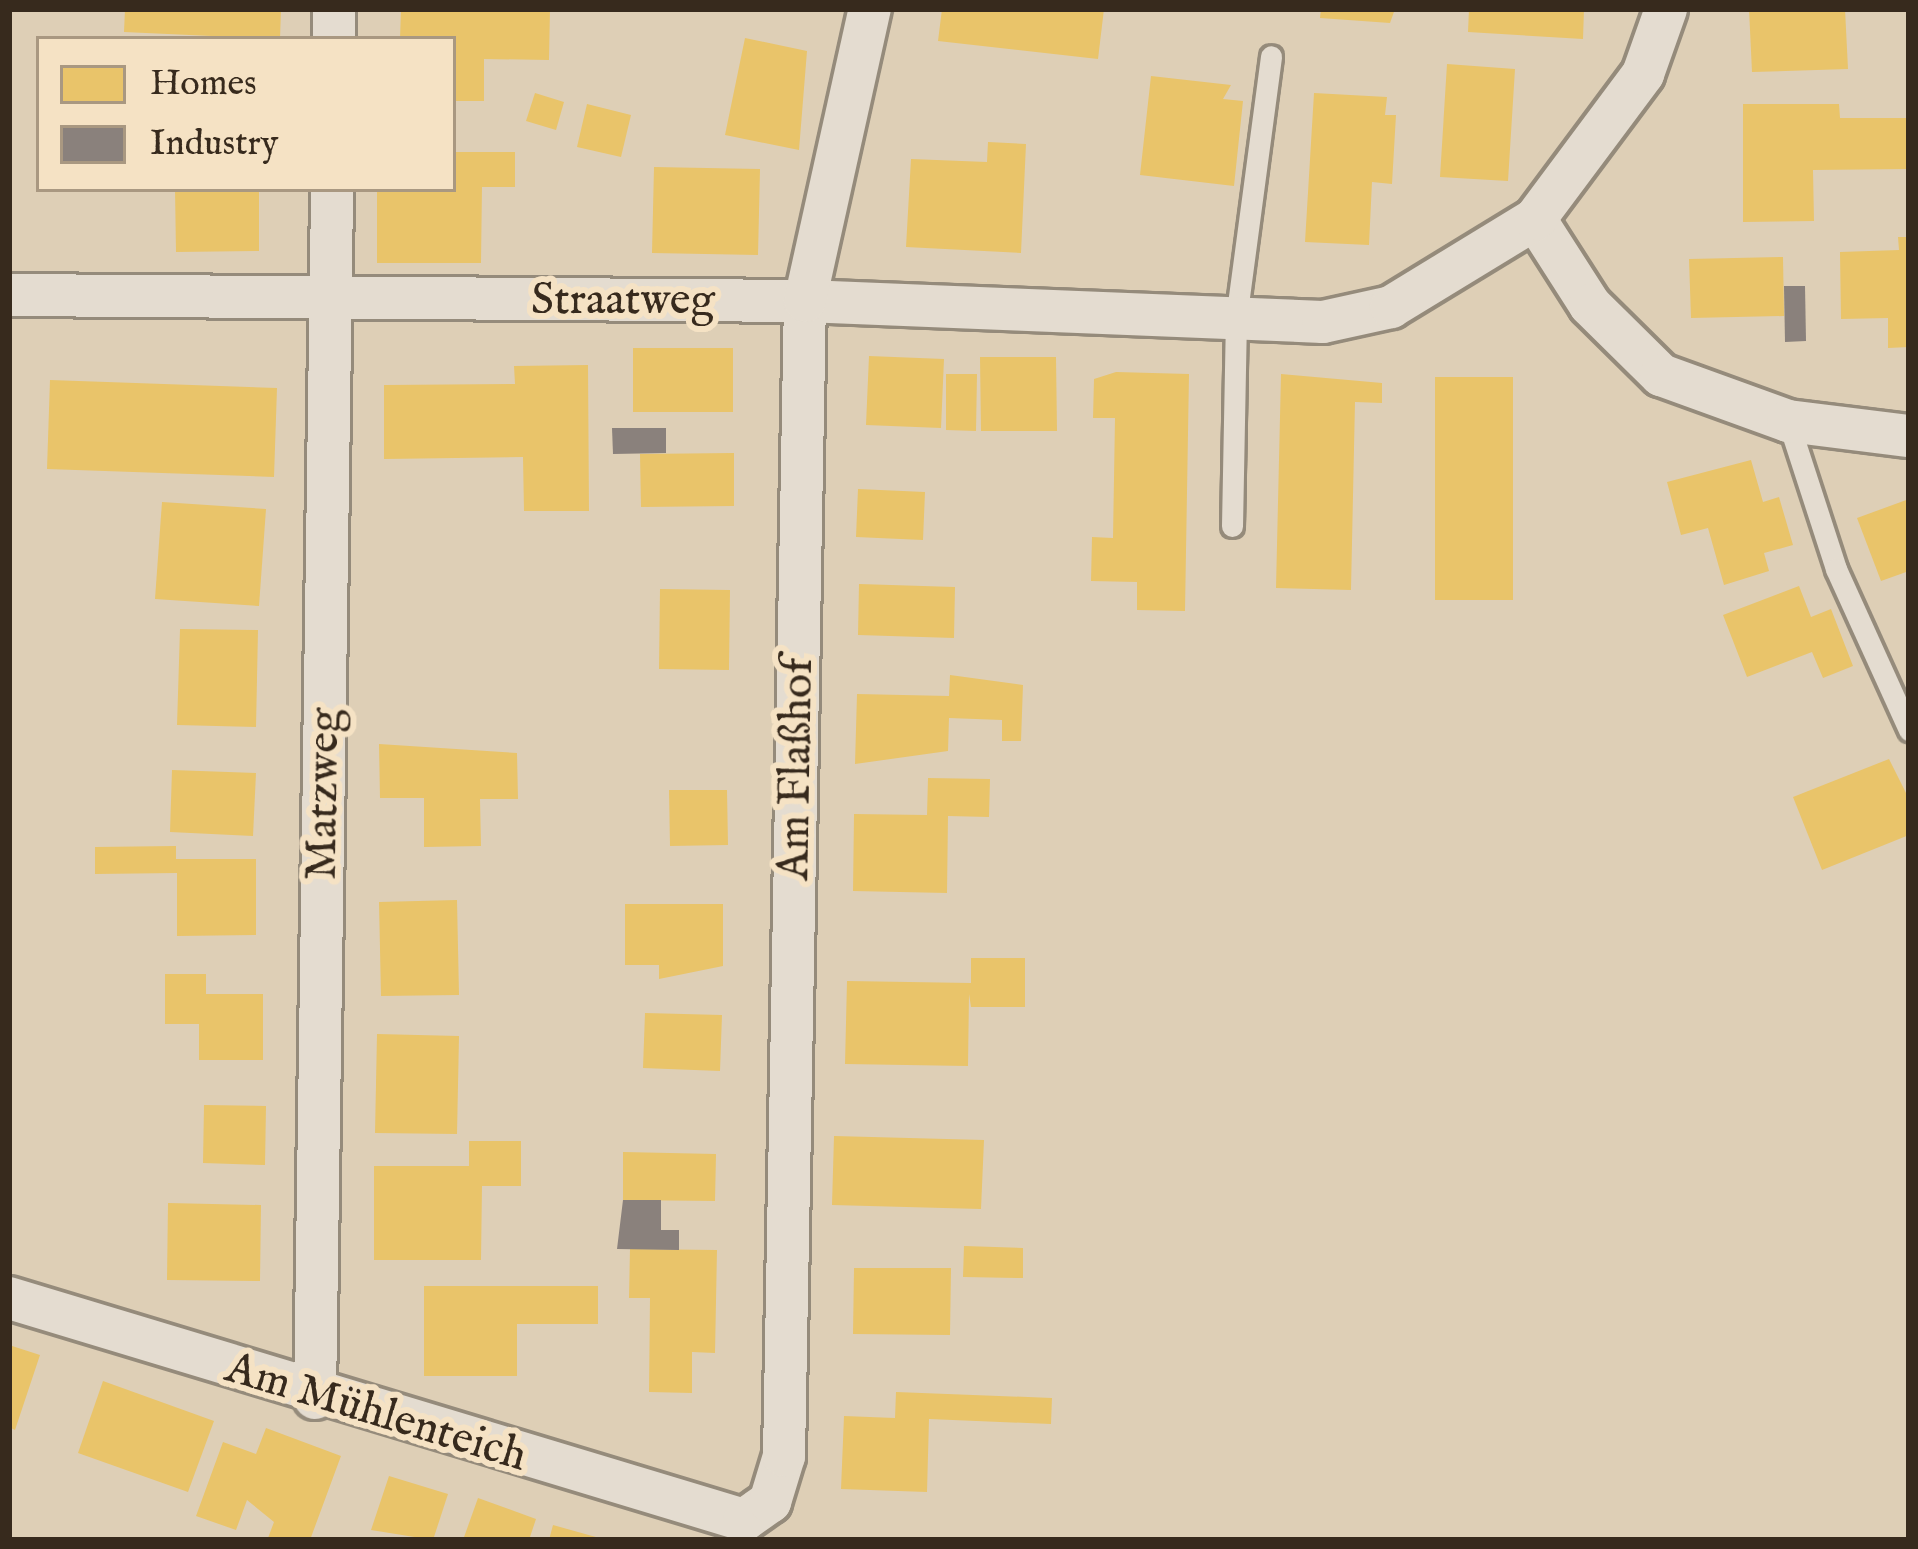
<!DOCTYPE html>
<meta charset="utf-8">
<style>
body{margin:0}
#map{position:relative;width:1918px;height:1549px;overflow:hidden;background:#decfb6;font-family:"IM FELL English",serif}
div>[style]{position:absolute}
.homes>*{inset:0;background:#e9c46a}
.industry>*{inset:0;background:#8a817c}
.roads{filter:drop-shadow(3px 0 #958b7b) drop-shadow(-3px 0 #958b7b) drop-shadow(0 3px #958b7b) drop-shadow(0 -3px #958b7b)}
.service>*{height:21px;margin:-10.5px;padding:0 10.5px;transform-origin:10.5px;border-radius:10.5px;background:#e4dcd0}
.minor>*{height:42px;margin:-21px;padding:0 21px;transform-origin:21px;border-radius:21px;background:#e4dcd0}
span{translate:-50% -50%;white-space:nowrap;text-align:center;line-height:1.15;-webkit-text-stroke:12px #f5e2c4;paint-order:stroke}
.street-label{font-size:45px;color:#372a1d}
.frame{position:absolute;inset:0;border:12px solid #372a1d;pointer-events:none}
.legend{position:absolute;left:36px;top:36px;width:420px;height:156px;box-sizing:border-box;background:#f5e2c4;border:3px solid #a99881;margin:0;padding:15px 21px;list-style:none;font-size:36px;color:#372a1d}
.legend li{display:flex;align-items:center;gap:24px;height:60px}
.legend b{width:60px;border:3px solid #a99881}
</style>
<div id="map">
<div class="homes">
<div style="clip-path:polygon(125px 9px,281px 9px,280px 39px,124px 32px)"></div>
<div style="clip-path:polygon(401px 9px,550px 9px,549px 60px,484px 59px,484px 101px,453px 101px,453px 39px,400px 39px)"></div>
<div style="clip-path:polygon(942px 9px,1104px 9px,1098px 59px,938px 41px)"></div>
<div style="clip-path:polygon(1321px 9px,1395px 9px,1390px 23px,1320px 18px)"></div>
<div style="clip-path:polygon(1469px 9px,1584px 9px,1583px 39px,1468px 32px)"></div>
<div style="clip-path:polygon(1749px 9px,1845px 9px,1848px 69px,1752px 72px)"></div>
<div style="clip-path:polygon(745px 38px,807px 51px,799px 150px,725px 135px)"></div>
<div style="clip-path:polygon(1447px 64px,1515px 69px,1508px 181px,1440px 177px)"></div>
<div style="clip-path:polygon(1151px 76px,1231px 85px,1223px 99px,1243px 101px,1234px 186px,1140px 175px)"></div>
<div style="clip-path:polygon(535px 93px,564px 102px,556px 130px,526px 121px)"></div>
<div style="clip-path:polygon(1314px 93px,1387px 97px,1385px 115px,1396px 115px,1392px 184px,1372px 182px,1369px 245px,1305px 242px)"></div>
<div style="clip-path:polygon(587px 104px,631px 115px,621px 157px,577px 147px)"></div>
<div style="clip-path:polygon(1743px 104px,1839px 104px,1840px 118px,1909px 118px,1909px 169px,1813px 170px,1814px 221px,1743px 222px)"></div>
<div style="clip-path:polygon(988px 142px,1026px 144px,1021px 253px,906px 247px,911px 159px,987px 162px)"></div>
<div style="clip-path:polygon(453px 152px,515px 152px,515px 187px,482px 187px,481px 263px,377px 263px,377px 189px,453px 189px)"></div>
<div style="clip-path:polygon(654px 167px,760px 169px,758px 255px,652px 253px)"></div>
<div style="clip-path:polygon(175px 189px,259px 189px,259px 251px,176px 252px)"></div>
<div style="clip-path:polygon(1898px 237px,1909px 237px,1909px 347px,1888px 348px,1888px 318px,1841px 319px,1840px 252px,1899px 250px)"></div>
<div style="clip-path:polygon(1783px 257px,1784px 316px,1691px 318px,1689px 259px)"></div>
<div style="clip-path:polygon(633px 348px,733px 348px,733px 412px,633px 412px)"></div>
<div style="clip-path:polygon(869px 356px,944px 359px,941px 428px,866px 425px)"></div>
<div style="clip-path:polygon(980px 357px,1056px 357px,1057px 431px,981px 431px)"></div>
<div style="clip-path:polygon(588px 365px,589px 511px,524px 511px,523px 457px,384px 459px,384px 385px,515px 384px,514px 366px)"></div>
<div style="clip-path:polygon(1116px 372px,1189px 374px,1185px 611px,1137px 610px,1137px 582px,1091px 581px,1092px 537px,1113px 538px,1115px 418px,1093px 418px,1094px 379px)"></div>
<div style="clip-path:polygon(946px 374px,977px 374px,976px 431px,946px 430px)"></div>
<div style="clip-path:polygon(1281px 374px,1382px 383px,1382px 403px,1355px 402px,1351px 590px,1276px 588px)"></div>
<div style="clip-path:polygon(1435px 377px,1513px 377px,1513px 600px,1435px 600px)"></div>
<div style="clip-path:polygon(50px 380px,277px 388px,274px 477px,47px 469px)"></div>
<div style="clip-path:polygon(734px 453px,734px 506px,641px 507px,640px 454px)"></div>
<div style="clip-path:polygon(1751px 460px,1763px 502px,1779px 497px,1793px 545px,1764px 553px,1769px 571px,1724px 585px,1708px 528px,1681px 535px,1667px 482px)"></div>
<div style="clip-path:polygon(858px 489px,925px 492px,923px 540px,856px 537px)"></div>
<div style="clip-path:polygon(1909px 499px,1909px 571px,1881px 581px,1857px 518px)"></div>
<div style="clip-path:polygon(162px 502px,266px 509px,259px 606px,155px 599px)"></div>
<div style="clip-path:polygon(859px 584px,955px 587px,954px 638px,858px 635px)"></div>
<div style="clip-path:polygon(1799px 586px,1811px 617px,1831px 609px,1853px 666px,1823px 678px,1812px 652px,1747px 677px,1723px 615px)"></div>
<div style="clip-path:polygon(660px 589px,730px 590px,729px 670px,659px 669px)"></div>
<div style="clip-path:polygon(180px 629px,258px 630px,256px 727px,177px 725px)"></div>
<div style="clip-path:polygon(950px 675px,1023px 685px,1021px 741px,1002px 741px,1002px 720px,949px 718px,948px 751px,855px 764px,857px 694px,949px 696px)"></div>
<div style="clip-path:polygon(379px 744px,517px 753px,518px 799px,480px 799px,481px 846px,424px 847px,424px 798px,380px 798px)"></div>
<div style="clip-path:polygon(1889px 759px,1909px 799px,1909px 835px,1822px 870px,1793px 797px)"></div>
<div style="clip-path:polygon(172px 770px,256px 773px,253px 836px,170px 832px)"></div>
<div style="clip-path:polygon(928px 778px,990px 779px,989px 817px,948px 816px,947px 893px,853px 891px,854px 814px,927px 815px)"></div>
<div style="clip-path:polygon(669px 790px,727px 790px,728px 845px,670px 846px)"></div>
<div style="clip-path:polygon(176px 846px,176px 859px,256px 859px,256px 935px,177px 936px,177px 873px,95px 874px,95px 847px)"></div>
<div style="clip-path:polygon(457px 900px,459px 995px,381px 996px,379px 902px)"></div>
<div style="clip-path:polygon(625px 904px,723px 904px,723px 966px,659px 979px,659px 965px,625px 965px)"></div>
<div style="clip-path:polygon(971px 958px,1025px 958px,1025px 1007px,971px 1007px,969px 994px,968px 1066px,845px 1064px,847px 981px,971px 983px)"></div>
<div style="clip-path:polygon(165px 974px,206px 974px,206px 994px,263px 994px,263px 1060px,199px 1060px,199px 1024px,165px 1024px)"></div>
<div style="clip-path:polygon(645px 1013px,722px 1015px,720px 1071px,643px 1068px)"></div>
<div style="clip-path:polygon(377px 1034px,459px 1036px,457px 1134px,375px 1133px)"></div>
<div style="clip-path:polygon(204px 1105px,266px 1106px,265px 1165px,203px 1163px)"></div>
<div style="clip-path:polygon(834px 1136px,984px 1140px,981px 1209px,832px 1205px)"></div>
<div style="clip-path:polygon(469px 1141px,521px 1141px,521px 1186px,482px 1186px,481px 1260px,374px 1260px,374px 1166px,469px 1166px)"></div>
<div style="clip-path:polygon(623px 1152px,716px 1154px,715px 1201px,623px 1200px)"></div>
<div style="clip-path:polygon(168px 1203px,261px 1205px,260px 1281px,167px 1280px)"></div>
<div style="clip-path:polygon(964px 1246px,1023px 1248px,1023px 1278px,963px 1277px)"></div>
<div style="clip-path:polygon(630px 1249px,717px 1250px,715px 1353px,692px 1352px,692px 1393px,649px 1392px,650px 1298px,629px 1298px)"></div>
<div style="clip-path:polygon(854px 1268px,951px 1268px,950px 1335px,853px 1334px)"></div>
<div style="clip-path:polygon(424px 1286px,598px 1286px,598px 1324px,517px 1324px,517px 1376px,424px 1376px)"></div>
<div style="clip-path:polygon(9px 1345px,40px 1355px,15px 1430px,9px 1427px)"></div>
<div style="clip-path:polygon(103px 1381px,214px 1421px,188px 1492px,78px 1453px)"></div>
<div style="clip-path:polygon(896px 1392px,1052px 1398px,1051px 1424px,929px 1419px,927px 1492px,841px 1489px,844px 1416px,895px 1418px)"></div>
<div style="clip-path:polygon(266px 1428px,341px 1456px,310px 1540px,268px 1538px,274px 1522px,247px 1500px,236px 1530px,196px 1516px,223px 1442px,256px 1454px)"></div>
<div style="clip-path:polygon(389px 1476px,448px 1494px,433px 1540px,371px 1530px)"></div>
<div style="clip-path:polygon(478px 1498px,536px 1519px,529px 1540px,463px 1540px)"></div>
<div style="clip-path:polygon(553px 1525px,603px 1539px,603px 1540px,549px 1540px)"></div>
</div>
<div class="industry">
<div style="clip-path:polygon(1784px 286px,1805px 286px,1806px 341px,1785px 342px)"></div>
<div style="clip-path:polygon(612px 428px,666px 428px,666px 453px,613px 454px)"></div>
<div style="clip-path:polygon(623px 1200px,661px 1200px,661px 1230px,679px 1230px,679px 1250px,617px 1249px)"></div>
</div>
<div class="roads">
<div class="service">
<div style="left:1788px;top:421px;width:156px;rotate:72deg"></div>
<div style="left:1836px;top:569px;width:177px;rotate:65.6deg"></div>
<div style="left:1232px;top:526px;width:207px;rotate:-88.9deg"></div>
<div style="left:1236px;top:319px;width:265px;rotate:-82.4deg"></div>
</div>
<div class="minor">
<div style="left:334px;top:39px;width:30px;rotate:-90deg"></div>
<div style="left:1535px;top:219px;width:102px;rotate:57.4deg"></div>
<div style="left:1590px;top:305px;width:100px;rotate:44.6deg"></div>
<div style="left:1661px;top:375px;width:135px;rotate:19.9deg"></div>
<div style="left:1788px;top:421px;width:122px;rotate:7.1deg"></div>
<div style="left:9px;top:295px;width:796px;rotate:0.43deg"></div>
<div style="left:805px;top:301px;width:518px;rotate:2.32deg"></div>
<div style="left:1323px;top:322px;width:70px;rotate:-12.4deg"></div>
<div style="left:1391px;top:307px;width:169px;rotate:-31.4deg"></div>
<div style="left:1535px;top:219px;width:181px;rotate:-53.3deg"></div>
<div style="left:1643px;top:74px;width:69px;rotate:-70.5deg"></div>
<div style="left:9px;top:1298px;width:768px;rotate:16.81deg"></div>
<div style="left:744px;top:1520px;width:32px;rotate:-35deg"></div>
<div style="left:770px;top:1502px;width:48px;rotate:-73.1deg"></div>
<div style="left:784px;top:1456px;width:1155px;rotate:-88.96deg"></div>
<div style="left:805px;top:301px;width:299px;rotate:-77.5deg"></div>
<div style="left:315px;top:1398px;width:1209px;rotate:-89.19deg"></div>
</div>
</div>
<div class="street-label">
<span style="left:623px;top:301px">Straatweg</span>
<span style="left:797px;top:769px;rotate:-89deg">Am Flaßhof</span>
<span style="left:324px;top:794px;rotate:-89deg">Matzweg</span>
<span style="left:376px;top:1413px;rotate:17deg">Am Mühlenteich</span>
</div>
<div class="frame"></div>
<ul class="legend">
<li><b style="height:33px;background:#e9c46a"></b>Homes</li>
<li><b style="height:33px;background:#8a817c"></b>Industry</li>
</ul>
</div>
